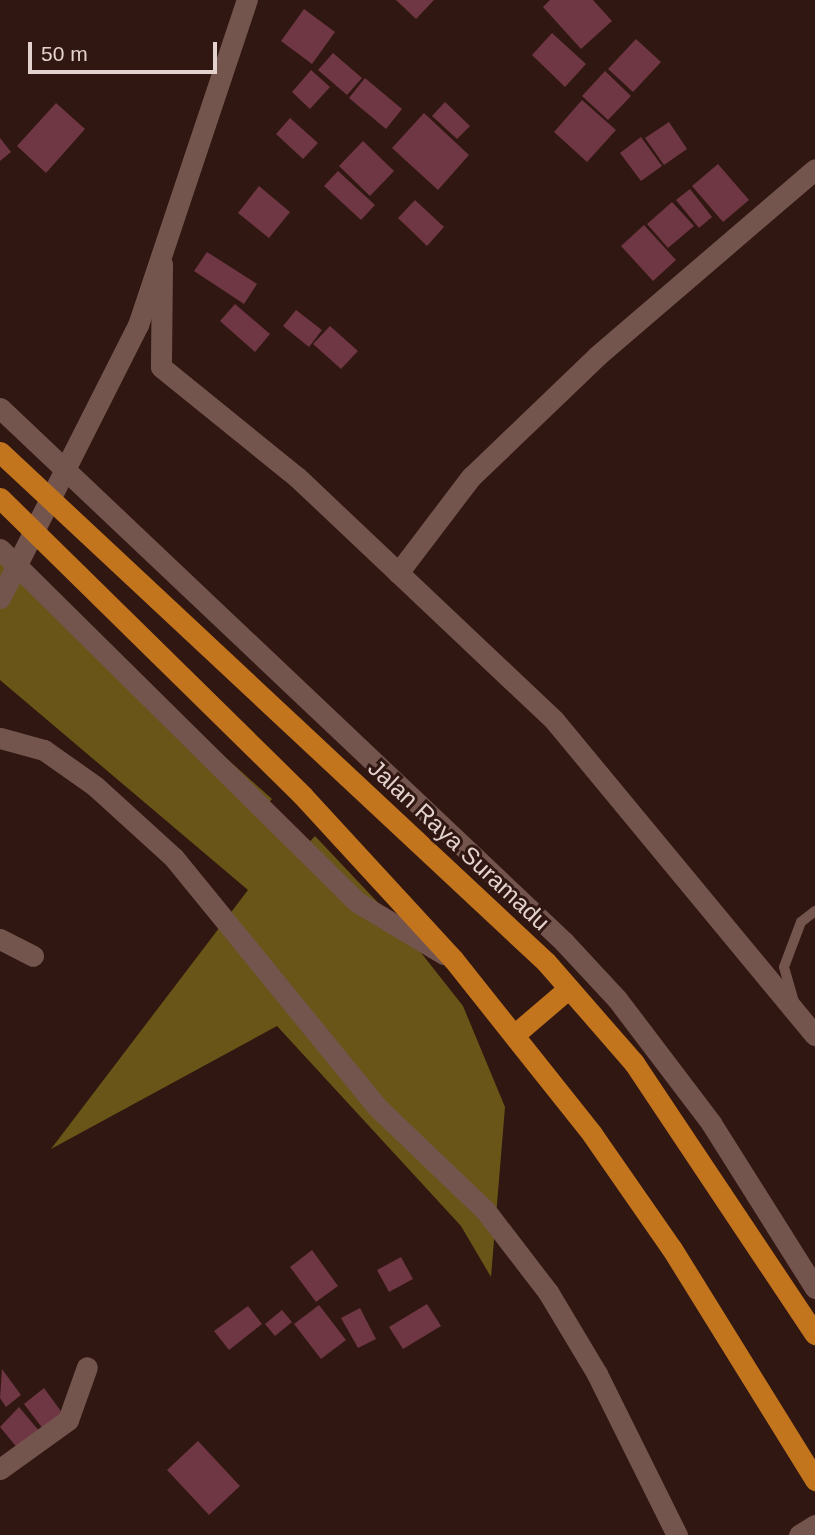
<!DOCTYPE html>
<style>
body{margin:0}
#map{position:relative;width:815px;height:1535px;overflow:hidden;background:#301711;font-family:Helvetica,sans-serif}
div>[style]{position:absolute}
.forest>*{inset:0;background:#685517}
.building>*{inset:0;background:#6f3644}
.lane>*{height:10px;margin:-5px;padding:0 5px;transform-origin:5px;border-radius:5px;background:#74554e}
.street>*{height:21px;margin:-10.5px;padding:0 10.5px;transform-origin:10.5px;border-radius:10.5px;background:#74554e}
.secondary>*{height:21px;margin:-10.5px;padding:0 10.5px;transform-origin:10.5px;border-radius:10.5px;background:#74554e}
.highway>*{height:21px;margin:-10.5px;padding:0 10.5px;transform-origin:10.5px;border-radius:10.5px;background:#c3751d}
span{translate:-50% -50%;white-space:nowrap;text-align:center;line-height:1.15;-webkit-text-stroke:6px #301711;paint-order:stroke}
.street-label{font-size:24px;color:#e4d2ce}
.scale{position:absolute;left:28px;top:42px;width:189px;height:32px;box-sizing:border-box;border:4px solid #e4d2ce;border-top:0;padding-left:9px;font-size:21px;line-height:24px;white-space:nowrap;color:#e4d2ce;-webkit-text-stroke:5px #301711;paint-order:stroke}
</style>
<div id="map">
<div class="forest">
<div style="clip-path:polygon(0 556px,272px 799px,257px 816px,299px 853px,315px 836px,400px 926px,463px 1006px,505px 1107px,491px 1277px,461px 1226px,277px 1026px,51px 1149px,248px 890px,0 680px)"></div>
</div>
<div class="building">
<div style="clip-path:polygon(396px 0,434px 0,416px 19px)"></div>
<div style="clip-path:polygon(550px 0,593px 0,612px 21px,581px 49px,543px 7px)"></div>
<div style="clip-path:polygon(304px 9px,335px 32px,312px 64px,281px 41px)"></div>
<div style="clip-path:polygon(552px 33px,586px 64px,565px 87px,532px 55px)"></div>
<div style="clip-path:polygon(636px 39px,661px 62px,633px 92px,608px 69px)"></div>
<div style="clip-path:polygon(333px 53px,362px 78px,347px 95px,318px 70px)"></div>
<div style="clip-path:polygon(311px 70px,330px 87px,310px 109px,292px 92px)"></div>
<div style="clip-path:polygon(605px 71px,631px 96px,608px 120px,582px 96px)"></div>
<div style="clip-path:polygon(365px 78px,402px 109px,386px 129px,349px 98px)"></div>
<div style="clip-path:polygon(582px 100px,616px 130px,587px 162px,554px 132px)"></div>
<div style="clip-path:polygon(445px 102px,470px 126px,457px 139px,432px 116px)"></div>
<div style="clip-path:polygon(56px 103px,85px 129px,46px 173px,17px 146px)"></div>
<div style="clip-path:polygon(424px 113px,469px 155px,438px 190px,392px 148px)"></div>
<div style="clip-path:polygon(290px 118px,318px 143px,303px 159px,276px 134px)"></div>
<div style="clip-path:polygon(669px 122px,687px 149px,664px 165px,645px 138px)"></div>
<div style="clip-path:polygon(641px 137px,662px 166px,641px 181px,620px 153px)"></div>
<div style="clip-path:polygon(0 138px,11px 152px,0 161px)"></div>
<div style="clip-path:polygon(363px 141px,394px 171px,370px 196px,339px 166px)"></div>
<div style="clip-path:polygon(718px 164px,749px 200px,723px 222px,692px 186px)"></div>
<div style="clip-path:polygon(338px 171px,375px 205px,361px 220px,324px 186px)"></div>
<div style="clip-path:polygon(259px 186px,290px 212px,269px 238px,238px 213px)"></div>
<div style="clip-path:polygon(690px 189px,712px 217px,699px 228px,676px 200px)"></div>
<div style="clip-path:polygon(415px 200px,444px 227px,427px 246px,398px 218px)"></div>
<div style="clip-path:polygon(672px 202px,694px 226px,668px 248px,647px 224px)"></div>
<div style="clip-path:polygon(644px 225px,676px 260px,653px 281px,621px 246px)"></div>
<div style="clip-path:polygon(207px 252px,257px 284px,244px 304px,194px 271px)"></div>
<div style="clip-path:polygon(235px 304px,270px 334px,255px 352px,220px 321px)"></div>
<div style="clip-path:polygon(296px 310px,322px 330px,309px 347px,283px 326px)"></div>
<div style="clip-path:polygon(330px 326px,358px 351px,341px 369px,313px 344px)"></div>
<div style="clip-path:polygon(312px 1250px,338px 1286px,316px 1302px,290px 1267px)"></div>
<div style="clip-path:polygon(401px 1257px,413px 1279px,389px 1292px,377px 1270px)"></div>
<div style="clip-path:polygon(427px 1304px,441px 1326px,403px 1349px,389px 1327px)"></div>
<div style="clip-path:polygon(319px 1305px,346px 1340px,321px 1359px,294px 1324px)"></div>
<div style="clip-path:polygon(248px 1306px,262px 1324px,229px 1350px,214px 1331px)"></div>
<div style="clip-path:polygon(360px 1308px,376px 1339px,358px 1348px,341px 1318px)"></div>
<div style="clip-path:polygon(282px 1310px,292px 1322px,275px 1336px,265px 1324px)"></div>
<div style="clip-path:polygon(2px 1369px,21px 1395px,6px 1407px,0 1398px)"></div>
<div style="clip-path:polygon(44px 1388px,63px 1414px,43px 1429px,24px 1404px)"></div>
<div style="clip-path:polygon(19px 1407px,40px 1432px,19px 1450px,0 1427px)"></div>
<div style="clip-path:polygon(198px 1441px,240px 1486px,209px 1515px,167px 1470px)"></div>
</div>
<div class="lane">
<div style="left:794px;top:1002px;width:36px;rotate:-106deg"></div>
<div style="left:784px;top:967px;width:48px;rotate:-69.3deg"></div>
<div style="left:801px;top:922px;width:18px;rotate:-38deg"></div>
</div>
<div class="street">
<div style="left:162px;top:264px;width:103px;rotate:90.6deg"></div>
<div style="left:161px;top:367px;width:175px;rotate:39deg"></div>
<div style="left:297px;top:477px;width:354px;rotate:43.4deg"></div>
<div style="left:554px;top:720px;width:409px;rotate:50.4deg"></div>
<div style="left:398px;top:573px;width:121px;rotate:-52.8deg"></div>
<div style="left:471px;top:477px;width:175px;rotate:-43.8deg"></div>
<div style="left:597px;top:356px;width:287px;rotate:-40.6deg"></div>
<div style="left:0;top:738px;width:46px;rotate:15.3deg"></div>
<div style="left:44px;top:750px;width:62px;rotate:35.2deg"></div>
<div style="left:95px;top:786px;width:107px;rotate:42.3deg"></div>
<div style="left:174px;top:858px;width:320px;rotate:50.8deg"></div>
<div style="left:376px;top:1106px;width:151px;rotate:43.7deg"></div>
<div style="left:485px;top:1210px;width:103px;rotate:52.5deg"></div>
<div style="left:548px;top:1292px;width:96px;rotate:59.1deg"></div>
<div style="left:597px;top:1374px;width:180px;rotate:63.6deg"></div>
<div style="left:0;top:939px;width:37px;rotate:27deg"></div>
<div style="left:0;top:1469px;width:84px;rotate:-35.8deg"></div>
<div style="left:68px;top:1420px;width:56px;rotate:-70.3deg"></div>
<div style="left:799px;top:1535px;width:19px;rotate:-32deg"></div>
</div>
<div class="secondary">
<div style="left:0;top:408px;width:777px;rotate:43.43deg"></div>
<div style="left:564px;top:942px;width:78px;rotate:47.1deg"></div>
<div style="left:617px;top:999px;width:156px;rotate:52.8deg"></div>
<div style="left:711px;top:1123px;width:195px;rotate:57.8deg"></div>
<div style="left:0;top:549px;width:502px;rotate:44.68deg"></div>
<div style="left:357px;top:902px;width:101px;rotate:30.9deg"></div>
<div style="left:0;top:598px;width:306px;rotate:-63.2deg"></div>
<div style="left:138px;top:325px;width:343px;rotate:-71.5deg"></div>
</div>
<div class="highway">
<div style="left:0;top:452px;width:747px;rotate:43.05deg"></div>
<div style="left:546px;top:962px;width:134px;rotate:48.9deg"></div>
<div style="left:634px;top:1063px;width:326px;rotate:56.3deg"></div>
<div style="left:0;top:498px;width:425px;rotate:44.5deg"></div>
<div style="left:303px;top:796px;width:222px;rotate:47.4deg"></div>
<div style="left:453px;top:959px;width:223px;rotate:51.5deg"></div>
<div style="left:592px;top:1134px;width:140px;rotate:55.2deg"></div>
<div style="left:672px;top:1249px;width:272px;rotate:58.2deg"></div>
<div style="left:514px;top:1035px;width:72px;rotate:-40.5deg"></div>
</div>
<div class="street-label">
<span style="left:459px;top:845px;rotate:43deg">Jalan Raya Suramadu</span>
</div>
<div class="scale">50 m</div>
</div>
